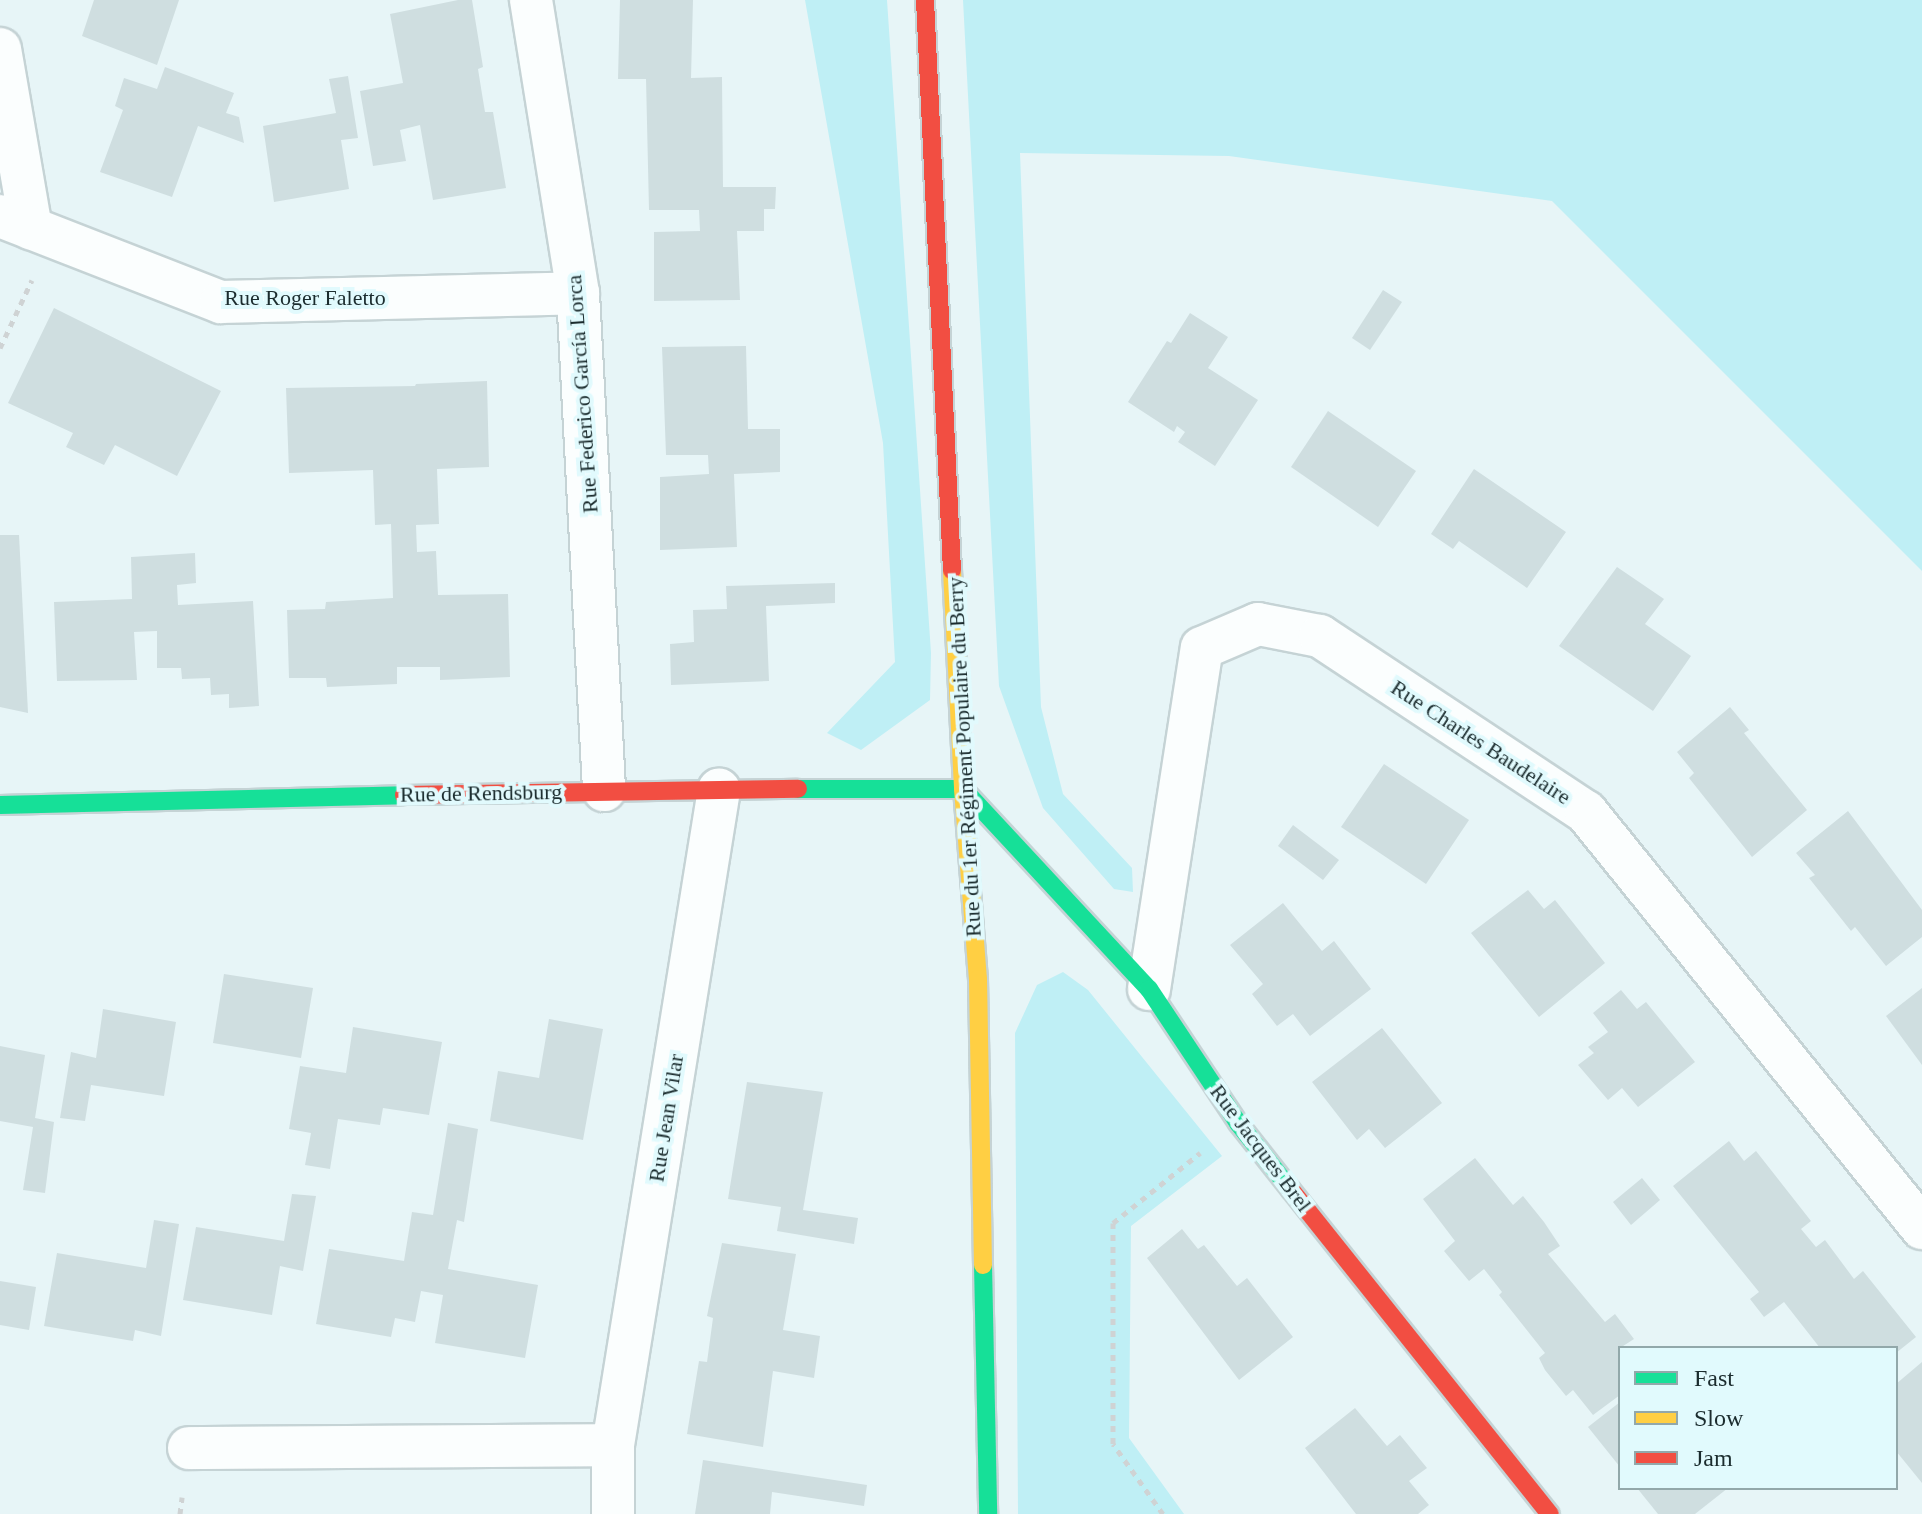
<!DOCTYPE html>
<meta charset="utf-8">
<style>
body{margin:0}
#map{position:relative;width:1922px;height:1514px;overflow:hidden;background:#e7f5f7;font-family:"Times New Roman",serif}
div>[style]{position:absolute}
.green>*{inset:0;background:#bfeff5}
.building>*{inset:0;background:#cfdee0}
.path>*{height:5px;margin-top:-2.5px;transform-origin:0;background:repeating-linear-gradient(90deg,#cfd3d4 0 6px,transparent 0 12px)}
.roads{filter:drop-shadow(2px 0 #c5d3d5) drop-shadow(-2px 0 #c5d3d5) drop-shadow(0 2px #c5d3d5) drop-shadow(0 -2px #c5d3d5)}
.street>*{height:42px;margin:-21px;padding:0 21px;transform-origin:21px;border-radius:21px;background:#fbfefe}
.fast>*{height:18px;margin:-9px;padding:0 9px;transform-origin:9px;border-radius:9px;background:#16e098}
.slow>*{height:18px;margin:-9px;padding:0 9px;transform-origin:9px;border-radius:9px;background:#ffcf43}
.jam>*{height:18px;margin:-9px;padding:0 9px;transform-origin:9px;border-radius:9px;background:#f24e42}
span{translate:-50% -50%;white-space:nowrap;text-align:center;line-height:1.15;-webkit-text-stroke:8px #e1fafd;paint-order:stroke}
.street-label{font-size:22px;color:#1b2c2e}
.legend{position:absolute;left:1618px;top:1346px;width:280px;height:144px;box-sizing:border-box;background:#e1fafd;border:2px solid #92a8aa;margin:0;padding:10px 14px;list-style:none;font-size:24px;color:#1b2c2e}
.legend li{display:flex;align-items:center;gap:16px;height:40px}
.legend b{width:40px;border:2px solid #92a8aa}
</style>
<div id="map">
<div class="green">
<div style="clip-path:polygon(805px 0,887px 0,931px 653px,930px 700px,861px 750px,827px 733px,895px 662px,883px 443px)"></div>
<div style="clip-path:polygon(963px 0,1922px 0,1922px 571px,1552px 201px,1229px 156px,1020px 153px,1041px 707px,1063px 794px,1132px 868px,1133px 892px,1114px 889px,1043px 808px,999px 686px)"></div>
<div style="clip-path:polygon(1063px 972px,1088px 990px,1222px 1156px,1131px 1226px,1129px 1438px,1184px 1514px,1018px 1514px,1015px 1033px,1037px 985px)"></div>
</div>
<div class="building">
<div style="clip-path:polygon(94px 0,179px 0,157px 65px,82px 36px)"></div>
<div style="clip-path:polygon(458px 0,472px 0,483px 67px,478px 69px,482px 94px,485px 112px,493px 112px,506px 188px,433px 200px,420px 125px,400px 130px,406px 161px,373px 166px,360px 91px,403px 83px,390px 14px)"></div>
<div style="clip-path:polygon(620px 0,693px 0,691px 78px,722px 77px,723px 187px,776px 187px,775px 209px,764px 209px,764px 231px,737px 231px,740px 300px,654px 301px,654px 232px,700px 231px,699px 210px,649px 210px,646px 79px,618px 79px)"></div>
<div style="clip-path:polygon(165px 67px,234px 93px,226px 113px,239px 117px,244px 143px,198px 126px,172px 197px,100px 172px,123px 110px,115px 106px,124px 78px,157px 89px)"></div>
<div style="clip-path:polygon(348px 76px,358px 138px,341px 140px,349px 189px,274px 202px,263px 126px,336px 113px,329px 79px)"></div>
<div style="clip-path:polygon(1383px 290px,1402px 302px,1370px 350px,1352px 338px)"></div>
<div style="clip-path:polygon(54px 308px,221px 391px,177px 476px,115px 445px,104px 465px,66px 447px,73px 433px,8px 403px)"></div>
<div style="clip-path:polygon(1190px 313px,1228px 337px,1208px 368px,1258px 400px,1215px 466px,1178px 442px,1185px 432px,1177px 426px,1174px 432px,1128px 402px,1167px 341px,1171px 343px)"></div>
<div style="clip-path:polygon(746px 346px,748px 429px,780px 429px,780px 472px,734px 474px,737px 547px,660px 550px,660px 477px,709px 474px,708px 455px,666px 455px,662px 347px)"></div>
<div style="clip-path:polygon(487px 381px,489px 467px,437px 469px,439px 524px,416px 525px,417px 552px,436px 551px,438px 595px,508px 594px,510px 677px,440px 680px,440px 667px,397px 667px,397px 684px,327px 687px,326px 678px,289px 678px,287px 610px,325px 609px,326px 602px,393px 598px,391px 524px,375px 525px,373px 470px,289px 473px,286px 388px,415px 386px,416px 384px)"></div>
<div style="clip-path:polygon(1328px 411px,1416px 471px,1378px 527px,1291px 467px)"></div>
<div style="clip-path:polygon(1474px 469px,1566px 532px,1527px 588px,1459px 541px,1453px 549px,1431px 534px)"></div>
<div style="clip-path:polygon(0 535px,19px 535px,28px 713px,0 707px)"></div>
<div style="clip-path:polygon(195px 553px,196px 583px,177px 585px,178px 605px,253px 601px,259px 706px,229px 708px,229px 694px,211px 695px,210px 678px,182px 679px,181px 668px,157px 668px,157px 631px,134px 632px,137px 680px,57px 681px,54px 602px,132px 599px,131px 557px)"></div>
<div style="clip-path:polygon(1617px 567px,1664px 599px,1645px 624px,1691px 656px,1653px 711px,1559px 646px)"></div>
<div style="clip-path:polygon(835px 583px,835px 603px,766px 606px,769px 681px,671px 685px,670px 644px,694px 642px,693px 610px,727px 609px,726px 586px)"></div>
<div style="clip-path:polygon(1730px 707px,1749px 730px,1744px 733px,1807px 810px,1752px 857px,1689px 778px,1694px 773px,1677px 752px)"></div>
<div style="clip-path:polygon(1384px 764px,1469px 820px,1426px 884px,1341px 827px)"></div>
<div style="clip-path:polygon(1848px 811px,1922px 910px,1922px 937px,1886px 966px,1855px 927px,1851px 931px,1809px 878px,1815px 875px,1796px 853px)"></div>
<div style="clip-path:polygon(1293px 825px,1339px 860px,1323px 880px,1278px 846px)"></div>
<div style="clip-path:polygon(1528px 890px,1544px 909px,1555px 900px,1605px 963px,1539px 1017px,1471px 933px)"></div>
<div style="clip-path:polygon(1283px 903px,1322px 951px,1334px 941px,1371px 989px,1310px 1036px,1293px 1014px,1277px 1026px,1252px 994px,1263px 984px,1230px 945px)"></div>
<div style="clip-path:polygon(224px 974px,313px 988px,301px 1058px,213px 1043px)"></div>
<div style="clip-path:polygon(1922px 988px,1922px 1065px,1886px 1016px)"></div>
<div style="clip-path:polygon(1621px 990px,1637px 1009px,1646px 1002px,1695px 1062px,1638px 1107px,1622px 1088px,1608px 1100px,1578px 1065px,1594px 1053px,1588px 1047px,1608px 1032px,1593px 1013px)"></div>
<div style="clip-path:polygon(103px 1009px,176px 1022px,164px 1096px,91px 1085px,85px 1121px,60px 1118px,71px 1052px,96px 1058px)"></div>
<div style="clip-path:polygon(549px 1019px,603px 1029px,583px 1140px,490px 1121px,498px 1071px,539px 1078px)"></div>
<div style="clip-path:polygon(353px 1027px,442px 1042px,429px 1115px,383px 1108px,380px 1125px,338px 1119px,330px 1169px,305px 1165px,311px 1133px,289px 1129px,300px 1066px,346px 1073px)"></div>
<div style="clip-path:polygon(1382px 1028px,1442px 1103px,1385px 1148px,1369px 1129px,1357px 1140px,1312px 1082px)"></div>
<div style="clip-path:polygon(0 1046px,45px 1055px,35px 1118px,54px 1122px,45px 1193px,23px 1190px,33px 1127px,0 1121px)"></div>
<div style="clip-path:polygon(747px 1082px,823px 1092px,803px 1210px,858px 1218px,854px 1244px,777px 1231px,781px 1207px,728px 1199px)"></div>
<div style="clip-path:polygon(448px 1123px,478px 1129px,464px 1222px,457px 1220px,448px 1269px,538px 1285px,525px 1358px,435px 1343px,443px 1295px,421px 1291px,415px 1322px,395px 1318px,391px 1337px,316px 1324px,329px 1249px,404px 1261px,412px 1212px,433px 1215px)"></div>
<div style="clip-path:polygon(1729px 1141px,1744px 1161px,1756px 1151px,1811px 1221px,1801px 1229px,1816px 1247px,1825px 1240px,1854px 1279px,1863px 1271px,1916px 1337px,1896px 1353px,1896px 1348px,1820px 1348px,1784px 1302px,1764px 1317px,1750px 1299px,1759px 1292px,1673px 1186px)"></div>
<div style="clip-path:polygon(1475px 1158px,1513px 1205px,1523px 1196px,1544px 1222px,1560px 1246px,1548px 1254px,1605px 1322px,1615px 1314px,1634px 1339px,1620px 1348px,1620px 1395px,1593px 1415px,1573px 1390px,1566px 1396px,1545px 1370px,1539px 1358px,1545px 1353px,1499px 1295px,1502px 1292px,1484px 1269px,1469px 1281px,1444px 1251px,1455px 1241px,1423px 1199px)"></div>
<div style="clip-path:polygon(1642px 1178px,1660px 1200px,1631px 1225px,1613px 1202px)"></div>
<div style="clip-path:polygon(292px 1194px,316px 1196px,303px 1271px,280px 1266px,272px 1315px,183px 1300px,196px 1227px,284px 1241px)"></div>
<div style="clip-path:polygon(154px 1220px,179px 1224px,161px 1336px,135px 1330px,133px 1341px,44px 1326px,57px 1253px,146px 1268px)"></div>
<div style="clip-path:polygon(1182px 1229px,1198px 1249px,1204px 1245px,1237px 1286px,1247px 1278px,1293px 1337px,1239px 1380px,1147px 1258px)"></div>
<div style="clip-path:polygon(722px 1243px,796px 1254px,783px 1330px,820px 1336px,814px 1378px,773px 1371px,763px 1447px,687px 1434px,699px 1361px,707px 1362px,713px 1318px,707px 1316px)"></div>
<div style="clip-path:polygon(0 1281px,36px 1287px,29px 1330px,0 1325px)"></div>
<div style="clip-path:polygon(1922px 1362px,1922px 1483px,1896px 1451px,1896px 1384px)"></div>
<div style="clip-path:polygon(1620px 1402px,1620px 1467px,1588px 1427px)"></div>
<div style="clip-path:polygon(1355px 1408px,1387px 1446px,1400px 1435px,1427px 1468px,1409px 1481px,1429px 1505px,1418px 1514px,1356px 1514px,1305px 1448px)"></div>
<div style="clip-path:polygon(703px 1460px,867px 1485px,864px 1506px,772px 1492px,770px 1514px,695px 1514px)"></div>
<div style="clip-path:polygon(1637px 1488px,1728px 1488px,1695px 1514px,1658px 1514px)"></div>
</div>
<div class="path">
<div style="left:0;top:348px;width:75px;rotate:-64.8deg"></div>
<div style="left:180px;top:1514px;width:17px;rotate:-83deg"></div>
<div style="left:1163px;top:1514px;width:86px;rotate:-125.5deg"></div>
<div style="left:1113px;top:1444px;width:221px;rotate:-90deg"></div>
<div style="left:1113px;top:1223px;width:112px;rotate:-38.8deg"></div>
</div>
<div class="roads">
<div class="street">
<div style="left:531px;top:0;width:297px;rotate:80.9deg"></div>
<div style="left:578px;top:293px;width:498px;rotate:87deg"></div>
<div style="left:0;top:49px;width:182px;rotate:80.2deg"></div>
<div style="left:0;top:216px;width:237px;rotate:21.3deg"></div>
<div style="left:221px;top:302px;width:357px;rotate:-1.4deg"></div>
<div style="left:1149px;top:989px;width:345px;rotate:-81.2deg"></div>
<div style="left:1202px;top:648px;width:61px;rotate:-23.2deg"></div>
<div style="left:1258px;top:624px;width:63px;rotate:11deg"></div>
<div style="left:1320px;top:636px;width:319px;rotate:33.5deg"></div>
<div style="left:1586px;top:812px;width:535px;rotate:51.07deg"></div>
<div style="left:189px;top:1448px;width:424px;rotate:-0.4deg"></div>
<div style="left:613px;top:1514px;width:69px;rotate:-90deg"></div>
<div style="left:613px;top:1445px;width:664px;rotate:-80.81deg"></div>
</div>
<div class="fast">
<div style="left:798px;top:789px;width:165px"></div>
<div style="left:963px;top:789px;width:273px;rotate:47.1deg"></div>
<div style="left:1149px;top:989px;width:161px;rotate:56.4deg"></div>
<div style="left:1238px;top:1123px;width:85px;rotate:51.7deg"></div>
<div style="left:0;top:805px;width:404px;rotate:-1.4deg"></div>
<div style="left:983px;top:1265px;width:249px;rotate:88.8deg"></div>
</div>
<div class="slow">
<div style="left:952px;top:570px;width:219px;rotate:87.1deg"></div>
<div style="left:963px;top:789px;width:191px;rotate:85.5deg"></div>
<div style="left:978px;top:979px;width:286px;rotate:89deg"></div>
</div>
<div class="jam">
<div style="left:925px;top:0;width:571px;rotate:87.29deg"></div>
<div style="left:404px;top:795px;width:394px;rotate:-0.9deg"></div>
<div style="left:1291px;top:1190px;width:415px;rotate:51.4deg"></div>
</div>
</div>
<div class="street-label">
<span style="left:305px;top:298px">Rue Roger Faletto</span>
<span style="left:582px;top:394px;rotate:-94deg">Rue Federico García Lorca</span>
<span style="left:1481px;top:742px;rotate:33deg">Rue Charles Baudelaire</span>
<span style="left:964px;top:757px;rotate:-93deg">Rue du 1er Régiment Populaire du Berry</span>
<span style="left:481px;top:793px;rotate:-1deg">Rue de Rendsburg</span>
<span style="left:666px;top:1118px;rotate:-81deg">Rue Jean Vilar</span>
<span style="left:1261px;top:1148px;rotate:53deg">Rue Jacques Brel</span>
</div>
<ul class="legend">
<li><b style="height:10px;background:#16e098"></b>Fast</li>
<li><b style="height:10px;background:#ffcf43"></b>Slow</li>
<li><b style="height:10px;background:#f24e42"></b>Jam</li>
</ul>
</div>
